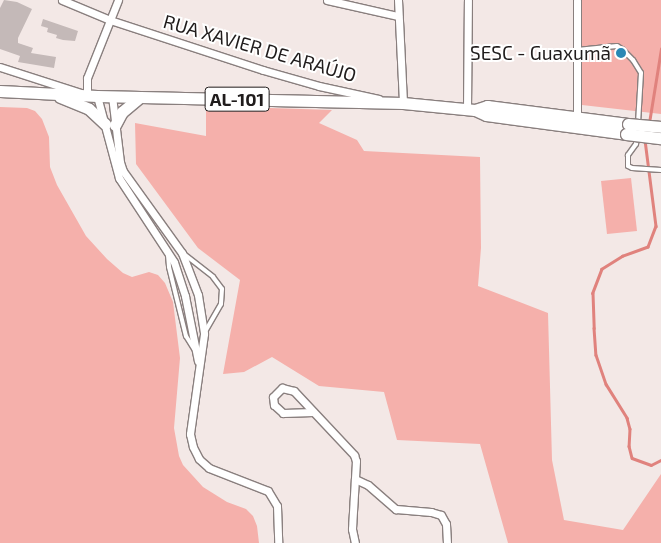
<!DOCTYPE html>
<meta charset="utf-8">
<style>
body{margin:0}
#map{position:relative;width:661px;height:543px;overflow:hidden;background:#f3e8e6;font-family:"Exo 2",sans-serif}
div>[style]{position:absolute}
.green>*{inset:0;background:#f5b0ab}
.stream>*{height:2.5px;margin:-1.25px;padding:0 1.25px;transform-origin:1.25px;border-radius:1.25px;background:#e0827d}
.building>*{inset:0;background:#c4b9b8}
.roads{filter:drop-shadow(1px 0 #897f7e) drop-shadow(-1px 0 #897f7e) drop-shadow(0 1px #897f7e) drop-shadow(0 -1px #897f7e)}
.service>*{height:4px;margin:-2px;padding:0 2px;transform-origin:2px;border-radius:2px;background:#fff}
.minor>*{height:7px;margin:-3.5px;padding:0 3.5px;transform-origin:3.5px;border-radius:3.5px;background:#fff}
.primary>*{height:11px;margin:-5.5px;padding:0 5.5px;transform-origin:5.5px;border-radius:5.5px;background:#fff}
.bridges{filter:drop-shadow(1px 0 #897f7e) drop-shadow(-1px 0 #897f7e) drop-shadow(0 1px #897f7e) drop-shadow(0 -1px #897f7e)}
.primary-bridge>*{height:11px;margin:-5.5px;padding:0 5.5px;transform-origin:5.5px;border-radius:5.5px;background:#fff}
.dots>*{width:14px;height:14px;translate:-50% -50%;box-sizing:border-box;border:2px solid #fff;border-radius:50%}
span{translate:-50% -50%;white-space:nowrap;text-align:center;line-height:1.15;-webkit-text-stroke:4px #fff;paint-order:stroke}
.shield-label span{padding:1px 4px;background:#fff;border:1px solid;border-radius:4px;-webkit-text-stroke-width:0}
.shield-label{font-size:18px;color:#201c1c;font-weight:700}
.street-label{font-size:19px;color:#201c1c}
.poi-label{font-size:19px;color:#201c1c}
.right{translate:-100% -50%;text-align:right}
</style>
<div id="map">
<div class="green">
<div style="clip-path:polygon(579px 0,661px 0,661px 114px,582px 105px)"></div>
<div style="clip-path:polygon(206px 106px,332px 110px,319px 123px,357px 140px,364px 151px,480px 157px,481px 248px,478px 286px,548px 313px,552px 460px,564px 520px,623px 530px,661px 474px,661px 543px,508px 543px,480px 444px,397px 440px,384px 392px,319px 386px,272px 357px,244px 372px,223px 374px,240px 280px,198px 248px,136px 164px,135px 123px,206px 136px)"></div>
<div style="clip-path:polygon(0 107px,27px 108px,35px 111px,42px 119px,49px 137px,50px 167px,57px 185px,86px 236px,107px 259px,123px 273px,132px 277px,149px 272px,158px 275px,165px 283px,173px 302px,180px 358px,174px 428px,179px 456px,183px 465px,203px 487px,227px 502px,246px 509px,253px 516px,257px 526px,259px 543px,0 543px)"></div>
<div style="clip-path:polygon(631px 178px,637px 231px,607px 234px,601px 181px)"></div>
</div>
<div class="stream">
<div style="left:649px;top:123px;width:75px;rotate:-80.8deg"></div>
<div style="left:645px;top:140px;width:87px;rotate:82.7deg"></div>
<div style="left:656px;top:226px;width:22px;rotate:111deg"></div>
<div style="left:648px;top:247px;width:27px;rotate:160deg"></div>
<div style="left:623px;top:256px;width:25px;rotate:148deg"></div>
<div style="left:602px;top:269px;width:26px;rotate:111deg"></div>
<div style="left:593px;top:293px;width:35px;rotate:88deg"></div>
<div style="left:594px;top:328px;width:27px;rotate:86deg"></div>
<div style="left:596px;top:355px;width:31px;rotate:71deg"></div>
<div style="left:606px;top:384px;width:40px;rotate:58deg"></div>
<div style="left:627px;top:418px;width:11px;rotate:75deg"></div>
<div style="left:630px;top:429px;width:17px;rotate:93deg"></div>
<div style="left:629px;top:446px;width:12px;rotate:76deg"></div>
<div style="left:632px;top:458px;width:20px;rotate:20deg"></div>
<div style="left:651px;top:465px;width:11px;rotate:-27deg"></div>
</div>
<div class="building">
<div style="clip-path:polygon(4px 0,17px 2px,32px 9px,18px 38px,18px 43px,33px 48px,31px 53px,56px 57px,54px 68px,18px 62px,20px 56px,0 49px,0 8px)"></div>
<div style="clip-path:polygon(43px 19px,78px 31px,75px 41px,63px 40px,56px 38px,57px 35px,47px 32px,48px 28px,41px 26px)"></div>
</div>
<div class="roads">
<div class="service">
<div style="left:577px;top:50px;width:40px;rotate:-5.7deg"></div>
<div style="left:617px;top:46px;width:6px;rotate:31deg"></div>
<div style="left:622px;top:49px;width:16px;rotate:45deg"></div>
<div style="left:633px;top:60px;width:15px;rotate:58deg"></div>
<div style="left:641px;top:73px;width:50px;rotate:93.4deg"></div>
<div style="left:637px;top:138px;width:6px;rotate:99deg"></div>
<div style="left:636px;top:144px;width:14px;rotate:126deg"></div>
<div style="left:628px;top:155px;width:11px;rotate:90deg"></div>
<div style="left:628px;top:166px;width:4px;rotate:27deg"></div>
<div style="left:632px;top:168px;width:29px;rotate:4deg"></div>
<div style="left:184px;top:254px;width:37px;rotate:38deg"></div>
<div style="left:213px;top:277px;width:15px;rotate:53deg"></div>
<div style="left:222px;top:289px;width:15px;rotate:94deg"></div>
<div style="left:221px;top:304px;width:34px;rotate:120deg"></div>
<div style="left:168px;top:255px;width:12px;rotate:85deg"></div>
<div style="left:169px;top:267px;width:71px;rotate:76.2deg"></div>
<div style="left:186px;top:336px;width:15px;rotate:58deg"></div>
</div>
<div class="minor">
<div style="left:62px;top:0;width:52px;rotate:22.6deg"></div>
<div style="left:110px;top:20px;width:161px;rotate:18.1deg"></div>
<div style="left:263px;top:70px;width:58px;rotate:15.9deg"></div>
<div style="left:319px;top:86px;width:61px;rotate:12.2deg"></div>
<div style="left:327px;top:0;width:73px;rotate:12.7deg"></div>
<div style="left:398px;top:0;width:103px;rotate:87.2deg"></div>
<div style="left:577px;top:0;width:118px;rotate:90deg"></div>
<div style="left:0;top:67px;width:91px;rotate:17.8deg"></div>
<div style="left:87px;top:95px;width:17px;rotate:-90deg"></div>
<div style="left:87px;top:78px;width:84px;rotate:-68.3deg"></div>
<div style="left:97px;top:96px;width:85px;rotate:75deg"></div>
<div style="left:119px;top:178px;width:100px;rotate:56.8deg"></div>
<div style="left:174px;top:262px;width:36px;rotate:72deg"></div>
<div style="left:185px;top:296px;width:66px;rotate:78.7deg"></div>
<div style="left:112px;top:96px;width:66px;rotate:83.1deg"></div>
<div style="left:120px;top:162px;width:9px;rotate:72deg"></div>
<div style="left:123px;top:171px;width:101px;rotate:54.3deg"></div>
<div style="left:182px;top:253px;width:45px;rotate:69.1deg"></div>
<div style="left:198px;top:295px;width:39px;rotate:81deg"></div>
<div style="left:204px;top:334px;width:101px;rotate:98deg"></div>
<div style="left:190px;top:434px;width:13px;rotate:77deg"></div>
<div style="left:193px;top:447px;width:13px;rotate:63deg"></div>
<div style="left:199px;top:459px;width:13px;rotate:42deg"></div>
<div style="left:209px;top:468px;width:63px;rotate:21.3deg"></div>
<div style="left:268px;top:491px;width:17px;rotate:59deg"></div>
<div style="left:277px;top:506px;width:37px;rotate:88deg"></div>
<div style="left:467px;top:109px;width:109px;rotate:-89.5deg"></div>
<div style="left:313px;top:412px;width:30px;rotate:178deg"></div>
<div style="left:283px;top:413px;width:12px;rotate:-138deg"></div>
<div style="left:274px;top:405px;width:8px;rotate:-97deg"></div>
<div style="left:273px;top:397px;width:13px;rotate:-45deg"></div>
<div style="left:282px;top:388px;width:12px;rotate:14deg"></div>
<div style="left:294px;top:391px;width:88px;rotate:46.8deg"></div>
<div style="left:354px;top:455px;width:6px;rotate:72deg"></div>
<div style="left:356px;top:461px;width:68px;rotate:93.4deg"></div>
<div style="left:352px;top:529px;width:14px;rotate:78deg"></div>
<div style="left:355px;top:479px;width:14px;rotate:25deg"></div>
<div style="left:368px;top:485px;width:37px;rotate:41deg"></div>
<div style="left:396px;top:509px;width:35px;rotate:5deg"></div>
<div style="left:431px;top:512px;width:10px;rotate:17deg"></div>
<div style="left:441px;top:515px;width:10px;rotate:61deg"></div>
<div style="left:446px;top:524px;width:19px;rotate:87deg"></div>
</div>
<div class="primary">
<div style="left:0;top:91px;width:97px;rotate:3deg"></div>
<div style="left:97px;top:96px;width:306px;rotate:1.3deg"></div>
<div style="left:403px;top:103px;width:72px;rotate:5.6deg"></div>
<div style="left:475px;top:110px;width:13px;rotate:-18deg"></div>
<div style="left:487px;top:106px;width:142px;rotate:7.3deg"></div>
<div style="left:60px;top:97px;width:31px;rotate:22deg"></div>
<div style="left:89px;top:109px;width:22px;rotate:43deg"></div>
<div style="left:475px;top:110px;width:12px;rotate:24deg"></div>
<div style="left:486px;top:115px;width:141px;rotate:7.7deg"></div>
<div style="left:115px;top:125px;width:15px;rotate:-62deg"></div>
<div style="left:122px;top:112px;width:23px;rotate:-40deg"></div>
</div>
</div>
<div class="bridges">
<div class="primary-bridge">
<div style="left:628px;top:124px;width:33px;rotate:5deg"></div>
<div style="left:626px;top:134px;width:35px;rotate:7deg"></div>
</div>
</div>
<div class="dots">
<div style="left:621px;top:53px;background:#2b88b5"></div>
</div>
<div class="shield-label">
<span style="left:237px;top:99px">AL-101</span>
</div>
<div class="street-label">
<span style="left:260px;top:48px;rotate:16deg">RUA XAVIER DE ARAÚJO</span>
</div>
<div class="poi-label">
<span class="right" style="left:611px;top:53px">SESC - Guaxumã</span>
</div>
</div>
